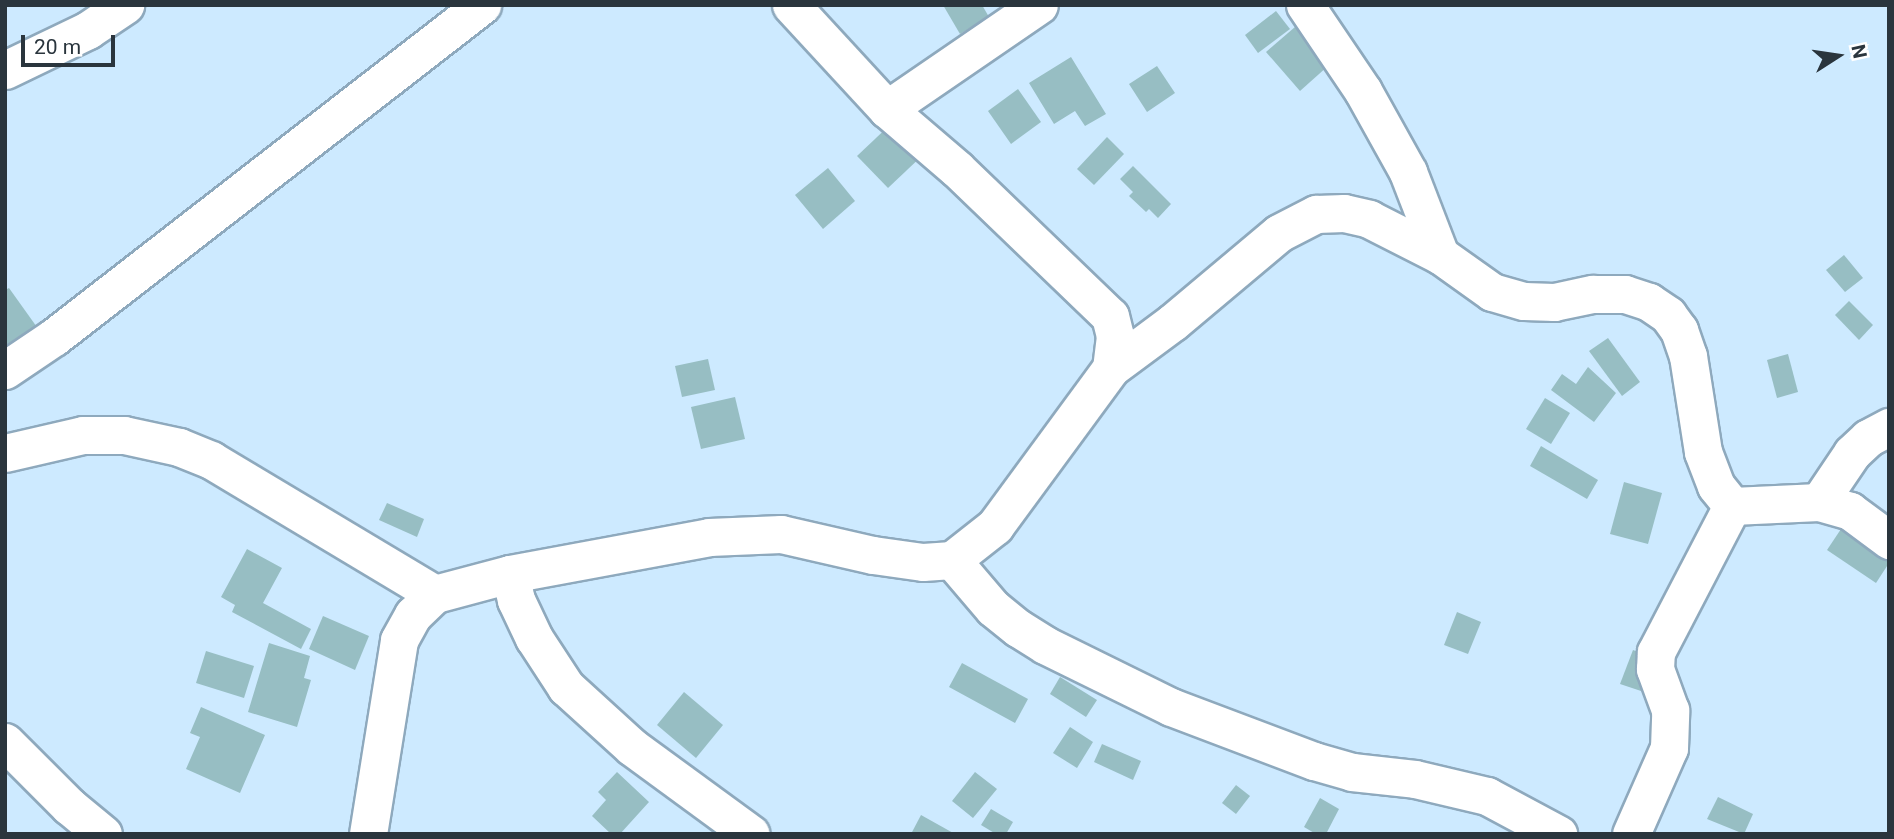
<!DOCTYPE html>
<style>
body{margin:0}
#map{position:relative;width:1894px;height:839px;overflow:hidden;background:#cdeaff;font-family:Roboto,sans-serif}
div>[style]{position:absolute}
.building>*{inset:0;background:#97bec3}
.roads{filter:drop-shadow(2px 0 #8ea9bd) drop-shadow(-2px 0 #8ea9bd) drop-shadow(0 2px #8ea9bd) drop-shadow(0 -2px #8ea9bd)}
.minor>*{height:37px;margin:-18.5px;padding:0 18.5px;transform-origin:18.5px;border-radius:18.5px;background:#fff}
span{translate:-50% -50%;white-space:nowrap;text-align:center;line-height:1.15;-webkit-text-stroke:5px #fff;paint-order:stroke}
.frame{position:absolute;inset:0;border:7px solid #2a353d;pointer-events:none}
.north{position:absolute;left:1803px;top:21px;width:70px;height:70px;-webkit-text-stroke:5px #fff;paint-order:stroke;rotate:78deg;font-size:19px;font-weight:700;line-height:28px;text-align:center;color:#2a353d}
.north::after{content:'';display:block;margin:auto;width:24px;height:32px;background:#2a353d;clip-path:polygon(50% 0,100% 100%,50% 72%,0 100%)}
.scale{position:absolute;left:21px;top:35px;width:94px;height:32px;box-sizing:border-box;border:4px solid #2a353d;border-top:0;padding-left:9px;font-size:21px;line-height:24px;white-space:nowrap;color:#2a353d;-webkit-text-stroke:5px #fff;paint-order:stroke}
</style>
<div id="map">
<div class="building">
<div style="clip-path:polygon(943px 5px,982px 5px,989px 17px,960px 34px)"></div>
<div style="clip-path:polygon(1276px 11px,1290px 29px,1258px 53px,1245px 35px)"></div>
<div style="clip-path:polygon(1295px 27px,1328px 66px,1300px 91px,1266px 52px)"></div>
<div style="clip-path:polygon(1071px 57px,1106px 114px,1085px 126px,1075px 111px,1054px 124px,1029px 83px)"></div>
<div style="clip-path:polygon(1157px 66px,1175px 93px,1147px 112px,1129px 84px)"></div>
<div style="clip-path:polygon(1018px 89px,1041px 122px,1011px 144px,988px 111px)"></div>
<div style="clip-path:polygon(894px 121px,925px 153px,888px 188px,857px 156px)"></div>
<div style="clip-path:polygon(1107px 137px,1124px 154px,1094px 185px,1077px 169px)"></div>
<div style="clip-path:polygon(1133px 166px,1171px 204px,1158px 218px,1149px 209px,1146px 212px,1129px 196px,1133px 192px,1120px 179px)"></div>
<div style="clip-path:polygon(828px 168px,855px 201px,823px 229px,795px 195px)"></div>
<div style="clip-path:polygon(1844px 255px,1863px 278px,1845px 292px,1826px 270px)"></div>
<div style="clip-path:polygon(9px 288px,39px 330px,5px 354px,5px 290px)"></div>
<div style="clip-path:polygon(1849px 301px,1873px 325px,1859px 340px,1835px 315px)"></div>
<div style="clip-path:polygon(1608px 338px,1640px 382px,1622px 396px,1589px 351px)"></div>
<div style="clip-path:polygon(1788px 354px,1798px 392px,1777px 398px,1767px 360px)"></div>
<div style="clip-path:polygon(708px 359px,715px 390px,682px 397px,675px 366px)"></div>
<div style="clip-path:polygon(1588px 367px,1616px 393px,1594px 422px,1551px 390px,1562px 374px,1576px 384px)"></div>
<div style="clip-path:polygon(735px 397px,745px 439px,701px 449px,691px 407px)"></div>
<div style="clip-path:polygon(1545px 398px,1570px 413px,1551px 444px,1526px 429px)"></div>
<div style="clip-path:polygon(1541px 446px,1598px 480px,1587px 499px,1530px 466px)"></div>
<div style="clip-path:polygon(1624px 482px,1662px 493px,1648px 544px,1610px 534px)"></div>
<div style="clip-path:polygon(387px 503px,424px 519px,417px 537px,379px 520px)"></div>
<div style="clip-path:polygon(1849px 517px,1889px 545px,1889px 563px,1876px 583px,1827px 550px)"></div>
<div style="clip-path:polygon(247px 549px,282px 568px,263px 603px,311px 629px,301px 649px,232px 612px,235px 605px,221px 597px)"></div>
<div style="clip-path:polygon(1457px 612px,1481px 622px,1468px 654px,1444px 645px)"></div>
<div style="clip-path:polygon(323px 616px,369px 636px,355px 670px,309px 649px)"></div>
<div style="clip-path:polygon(269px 643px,310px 656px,304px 678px,311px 680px,297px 727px,248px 712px)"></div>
<div style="clip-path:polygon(1633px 650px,1654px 658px,1641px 691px,1620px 684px)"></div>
<div style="clip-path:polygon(206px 651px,254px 666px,244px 698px,196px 683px)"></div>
<div style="clip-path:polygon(962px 663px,1028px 699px,1015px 723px,949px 687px)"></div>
<div style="clip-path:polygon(1060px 677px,1097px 700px,1086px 717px,1050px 694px)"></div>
<div style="clip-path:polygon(684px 692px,723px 725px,696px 758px,657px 725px)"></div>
<div style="clip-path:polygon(201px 707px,265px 735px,240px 793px,186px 769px,200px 737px,190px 733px)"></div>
<div style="clip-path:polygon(1070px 727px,1093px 742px,1077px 768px,1053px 753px)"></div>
<div style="clip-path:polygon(1102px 744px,1141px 761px,1133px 780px,1094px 762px)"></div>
<div style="clip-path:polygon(617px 772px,649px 802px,620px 834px,611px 834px,592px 816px,606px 800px,598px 792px)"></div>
<div style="clip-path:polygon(975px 772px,997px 789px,973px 818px,952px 801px)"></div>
<div style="clip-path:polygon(1236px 785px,1250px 796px,1236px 814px,1222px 803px)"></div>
<div style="clip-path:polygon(1718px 797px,1753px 814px,1744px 834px,1707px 819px)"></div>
<div style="clip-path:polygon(1320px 798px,1339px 809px,1326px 834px,1316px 834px,1304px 827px)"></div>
<div style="clip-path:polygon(991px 809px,1013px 822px,1006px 834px,996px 834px,981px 825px)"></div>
<div style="clip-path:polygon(921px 815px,955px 834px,911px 834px)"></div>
</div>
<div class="roads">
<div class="minor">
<div style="left:791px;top:5px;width:142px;rotate:47.3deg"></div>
<div style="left:887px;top:109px;width:92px;rotate:40.6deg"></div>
<div style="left:957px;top:169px;width:212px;rotate:43.9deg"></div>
<div style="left:1110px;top:316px;width:21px;rotate:76deg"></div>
<div style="left:1115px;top:336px;width:32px;rotate:97deg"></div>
<div style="left:1305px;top:5px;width:104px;rotate:56deg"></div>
<div style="left:1363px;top:91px;width:93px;rotate:60.9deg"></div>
<div style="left:1408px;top:172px;width:89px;rotate:68.9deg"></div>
<div style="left:5px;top:70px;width:92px;rotate:-25.7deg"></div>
<div style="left:88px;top:30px;width:45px;rotate:-34deg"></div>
<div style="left:887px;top:109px;width:184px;rotate:-34.4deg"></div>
<div style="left:5px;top:370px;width:59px;rotate:-34deg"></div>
<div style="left:54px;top:337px;width:542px;rotate:-37.8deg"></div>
<div style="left:5px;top:453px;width:80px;rotate:-13deg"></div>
<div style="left:83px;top:435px;width:41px"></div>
<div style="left:124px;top:435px;width:56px;rotate:12.3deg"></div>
<div style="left:179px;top:447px;width:35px;rotate:22deg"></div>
<div style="left:211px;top:460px;width:261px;rotate:30.9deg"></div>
<div style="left:1819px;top:502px;width:59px;rotate:-56deg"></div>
<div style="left:1852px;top:453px;width:22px;rotate:-43deg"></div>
<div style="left:1868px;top:438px;width:24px;rotate:-28deg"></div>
<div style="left:952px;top:560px;width:63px;rotate:49.5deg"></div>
<div style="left:993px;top:608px;width:32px;rotate:39deg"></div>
<div style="left:1018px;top:628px;width:32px;rotate:32deg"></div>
<div style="left:1045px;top:645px;width:140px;rotate:26.2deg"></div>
<div style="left:1171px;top:707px;width:153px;rotate:20.7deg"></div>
<div style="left:1314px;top:761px;width:40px;rotate:16deg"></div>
<div style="left:1352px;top:772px;width:63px;rotate:6.3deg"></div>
<div style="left:1415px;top:779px;width:74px;rotate:13.3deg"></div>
<div style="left:1487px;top:796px;width:81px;rotate:28.2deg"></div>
<div style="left:510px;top:574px;width:27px;rotate:77deg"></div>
<div style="left:516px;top:600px;width:42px;rotate:64.7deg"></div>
<div style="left:534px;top:638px;width:59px;rotate:56.9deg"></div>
<div style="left:566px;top:687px;width:89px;rotate:42.3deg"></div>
<div style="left:632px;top:747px;width:147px;rotate:36.2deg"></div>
<div style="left:5px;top:742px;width:91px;rotate:45deg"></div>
<div style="left:69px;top:806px;width:44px;rotate:39.5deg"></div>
<div style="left:368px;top:834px;width:196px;rotate:-80.9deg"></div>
<div style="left:399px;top:640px;width:29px;rotate:-61deg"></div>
<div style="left:413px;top:615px;width:30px;rotate:-44deg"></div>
<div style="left:435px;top:594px;width:78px;rotate:-14.9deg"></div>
<div style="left:510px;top:574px;width:202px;rotate:-10.5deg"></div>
<div style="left:709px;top:537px;width:72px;rotate:-2.4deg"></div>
<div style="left:781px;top:534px;width:94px;rotate:12.9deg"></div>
<div style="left:873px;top:555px;width:50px;rotate:8deg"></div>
<div style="left:923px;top:562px;width:29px;rotate:-4deg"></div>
<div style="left:952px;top:560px;width:55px;rotate:-38.3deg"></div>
<div style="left:995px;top:526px;width:196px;rotate:-53.7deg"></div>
<div style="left:1111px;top:368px;width:77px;rotate:-36.6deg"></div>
<div style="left:1173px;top:322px;width:138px;rotate:-40deg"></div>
<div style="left:1279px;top:233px;width:42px;rotate:-27.2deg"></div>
<div style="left:1316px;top:214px;width:28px;rotate:-2deg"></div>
<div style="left:1344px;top:213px;width:26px;rotate:13deg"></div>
<div style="left:1369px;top:219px;width:80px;rotate:26.9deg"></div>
<div style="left:1440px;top:255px;width:64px;rotate:35.4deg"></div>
<div style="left:1492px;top:292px;width:33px;rotate:16deg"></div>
<div style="left:1524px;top:301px;width:30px;rotate:2deg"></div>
<div style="left:1554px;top:302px;width:40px;rotate:-12deg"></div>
<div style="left:1593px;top:294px;width:32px"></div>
<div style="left:1625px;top:294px;width:25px;rotate:18deg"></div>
<div style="left:1649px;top:302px;width:23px;rotate:34deg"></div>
<div style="left:1668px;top:315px;width:19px;rotate:54deg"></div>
<div style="left:1679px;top:330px;width:28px;rotate:71deg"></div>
<div style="left:1688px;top:356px;width:97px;rotate:81.1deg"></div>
<div style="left:1703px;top:452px;width:36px;rotate:69deg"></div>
<div style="left:1716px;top:486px;width:26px;rotate:51deg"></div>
<div style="left:1732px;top:506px;width:87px;rotate:-2.6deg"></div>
<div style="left:1819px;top:502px;width:32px;rotate:16deg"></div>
<div style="left:1850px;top:511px;width:49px;rotate:36.6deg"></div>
<div style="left:1631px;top:834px;width:94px;rotate:-66.2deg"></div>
<div style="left:1669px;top:748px;width:38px;rotate:-88deg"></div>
<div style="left:1670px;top:710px;width:44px;rotate:-110.1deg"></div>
<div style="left:1655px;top:669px;width:17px;rotate:-87deg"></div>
<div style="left:1656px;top:652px;width:165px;rotate:-62.5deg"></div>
</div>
</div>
<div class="frame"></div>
<div class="north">N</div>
<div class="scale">20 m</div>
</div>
